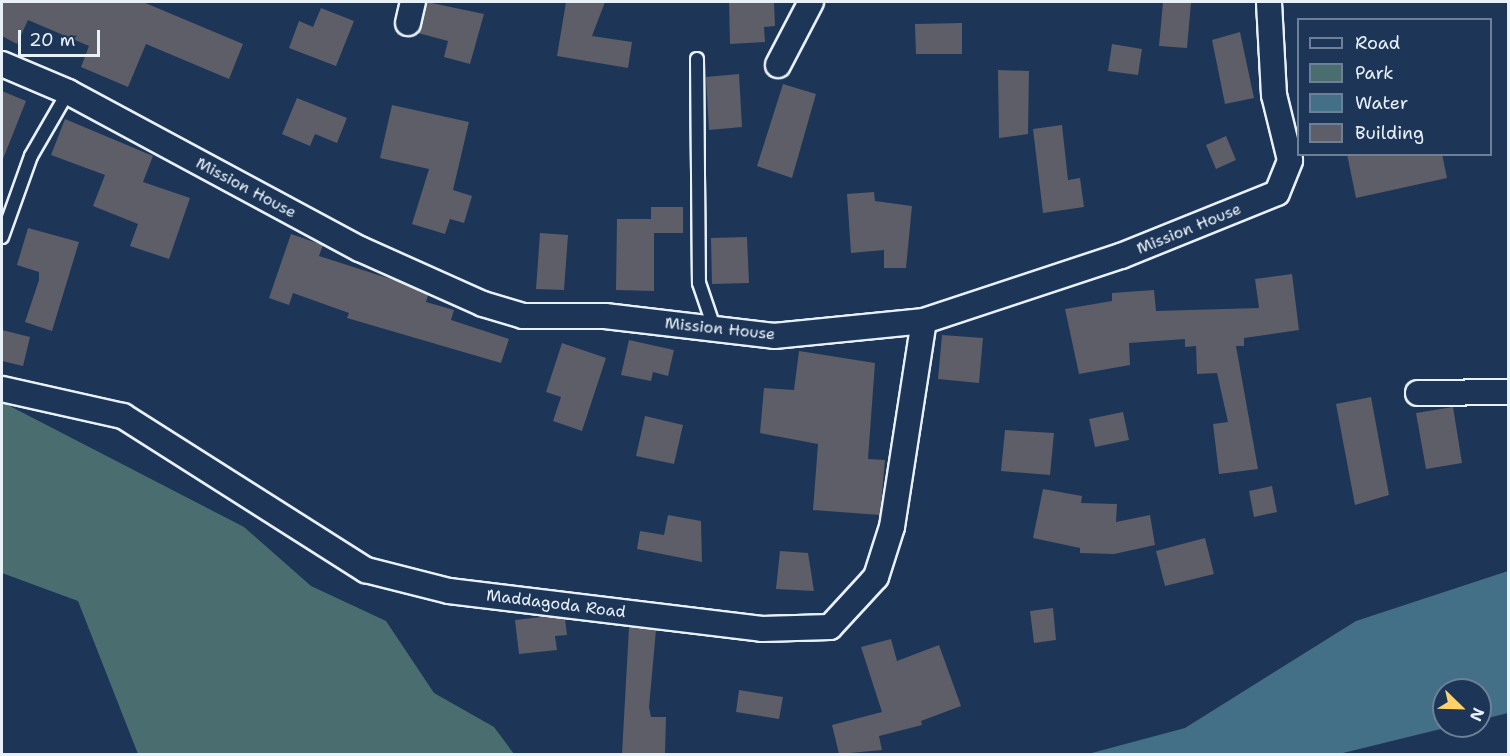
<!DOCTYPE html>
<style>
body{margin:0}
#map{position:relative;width:1510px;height:756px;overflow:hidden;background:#1d3557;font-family:"Shantell Sans",sans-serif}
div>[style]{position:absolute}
.green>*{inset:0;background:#4a6e70}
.water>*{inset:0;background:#436f87}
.building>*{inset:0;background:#5d5e67}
.roads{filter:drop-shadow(2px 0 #e8f1f8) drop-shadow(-2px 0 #e8f1f8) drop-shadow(0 2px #e8f1f8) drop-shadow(0 -2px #e8f1f8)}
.service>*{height:12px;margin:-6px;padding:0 6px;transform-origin:6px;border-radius:6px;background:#1d3557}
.minor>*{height:24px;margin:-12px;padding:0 12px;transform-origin:12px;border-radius:12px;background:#1d3557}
span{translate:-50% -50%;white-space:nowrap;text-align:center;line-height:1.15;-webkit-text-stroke:5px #1d3557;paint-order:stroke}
.street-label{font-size:16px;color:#e8f1f8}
.frame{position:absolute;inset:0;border:3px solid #e8f1f8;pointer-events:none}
.legend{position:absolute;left:1297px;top:18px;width:195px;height:138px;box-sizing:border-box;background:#1d3557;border:2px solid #6e8097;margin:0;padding:8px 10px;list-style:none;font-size:18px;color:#e8f1f8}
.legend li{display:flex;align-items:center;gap:12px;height:30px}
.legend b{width:30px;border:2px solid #6e8097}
.north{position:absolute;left:1432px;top:678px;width:60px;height:60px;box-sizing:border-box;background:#1d3557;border:2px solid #6e8097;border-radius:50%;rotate:113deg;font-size:16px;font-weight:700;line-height:24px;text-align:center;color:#e8f1f8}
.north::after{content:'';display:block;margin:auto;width:21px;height:27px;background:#ffd166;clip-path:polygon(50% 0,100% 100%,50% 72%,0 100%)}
.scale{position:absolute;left:18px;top:30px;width:82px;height:27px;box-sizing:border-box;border:3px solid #e8f1f8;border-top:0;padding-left:8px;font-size:18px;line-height:21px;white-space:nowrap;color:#e8f1f8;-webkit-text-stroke:4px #1d3557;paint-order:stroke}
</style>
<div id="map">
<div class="green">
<div style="clip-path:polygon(2px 402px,244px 527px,311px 586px,386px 621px,434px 693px,494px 727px,514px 754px,138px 754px,78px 601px,2px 573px)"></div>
</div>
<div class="water">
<div style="clip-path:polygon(1508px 571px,1508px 713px,1480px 720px,1480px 690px,1444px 690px,1444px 726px,1453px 726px,1339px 754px,1088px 754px,1185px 728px,1356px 621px)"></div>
</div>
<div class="building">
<div style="clip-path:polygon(2px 2px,143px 2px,243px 44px,229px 79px,146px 44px,128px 87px,81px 67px,89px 46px,28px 20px,17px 44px,2px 36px)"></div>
<div style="clip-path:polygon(427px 2px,484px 14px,470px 64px,444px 57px,448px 41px,418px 33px)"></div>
<div style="clip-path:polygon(566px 2px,605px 2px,592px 36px,632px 42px,628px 68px,557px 56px)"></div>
<div style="clip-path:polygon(729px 2px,774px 2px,775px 26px,764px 27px,765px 42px,730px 44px)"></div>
<div style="clip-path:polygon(1163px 2px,1191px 3px,1187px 48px,1159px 46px)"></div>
<div style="clip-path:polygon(321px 8px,354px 21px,336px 66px,289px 48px,299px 21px,313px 27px)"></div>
<div style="clip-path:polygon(962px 23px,962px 54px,916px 54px,915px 24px)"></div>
<div style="clip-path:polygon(1240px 32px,1254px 98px,1225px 104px,1212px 40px)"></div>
<div style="clip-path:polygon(1112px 44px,1142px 49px,1138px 75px,1108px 71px)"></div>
<div style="clip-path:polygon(998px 70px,1029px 71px,1028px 134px,999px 138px)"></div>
<div style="clip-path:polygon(739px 74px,742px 127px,709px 130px,706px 77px)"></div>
<div style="clip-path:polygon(783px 84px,816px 94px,792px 178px,757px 166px)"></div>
<div style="clip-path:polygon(2px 91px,26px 101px,3px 159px,2px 159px)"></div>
<div style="clip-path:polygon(297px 98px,347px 118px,337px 143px,315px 134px,310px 146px,282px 134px)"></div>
<div style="clip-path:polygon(392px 105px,469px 122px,453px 190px,472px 196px,464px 223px,450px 219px,445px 234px,412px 224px,429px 169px,380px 158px)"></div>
<div style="clip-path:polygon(65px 119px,153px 156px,143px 182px,190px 198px,169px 259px,130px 246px,138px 224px,93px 206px,105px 175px,51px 155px)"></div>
<div style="clip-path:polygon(1062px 125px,1068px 180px,1080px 178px,1084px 207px,1043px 213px,1033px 129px)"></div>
<div style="clip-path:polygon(1226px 136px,1236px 160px,1216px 169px,1206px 145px)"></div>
<div style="clip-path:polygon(1347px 154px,1442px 154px,1447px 178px,1356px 198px)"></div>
<div style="clip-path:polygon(874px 192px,875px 201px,912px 206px,906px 268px,884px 268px,884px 250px,851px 253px,847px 194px)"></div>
<div style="clip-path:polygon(651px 207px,683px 207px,683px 233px,654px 233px,654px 291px,616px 290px,617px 219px,651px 219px)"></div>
<div style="clip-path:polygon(28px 228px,79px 242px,52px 331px,25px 322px,39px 280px,39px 272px,17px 265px)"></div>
<div style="clip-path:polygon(540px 233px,568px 235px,564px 290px,536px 289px)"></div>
<div style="clip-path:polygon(291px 234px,323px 245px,319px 256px,397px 281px,428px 295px,426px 302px,454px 310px,451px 320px,509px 339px,501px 363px,347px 318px,349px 313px,293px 293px,289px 305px,269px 298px)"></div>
<div style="clip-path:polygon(747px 237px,749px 283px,712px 284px,711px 238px)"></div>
<div style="clip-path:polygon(1292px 274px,1299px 330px,1244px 338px,1244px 346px,1236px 346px,1258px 469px,1219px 474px,1213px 424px,1228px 422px,1217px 373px,1197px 374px,1196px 346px,1185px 347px,1185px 339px,1129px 343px,1130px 365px,1079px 374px,1065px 309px,1112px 301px,1112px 293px,1154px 290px,1156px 311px,1259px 308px,1255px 279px)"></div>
<div style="clip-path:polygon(2px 330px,30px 337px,23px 366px,2px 361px)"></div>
<div style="clip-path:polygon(942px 335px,983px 338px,979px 383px,938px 379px)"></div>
<div style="clip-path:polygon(629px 340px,674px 350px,668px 376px,653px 372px,651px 381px,621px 375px)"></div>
<div style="clip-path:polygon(562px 343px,606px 358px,582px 431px,553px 421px,561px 397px,546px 392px)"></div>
<div style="clip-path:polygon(799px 351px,875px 363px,868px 459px,885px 460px,880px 515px,813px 510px,818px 444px,760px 433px,764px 388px,794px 390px)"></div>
<div style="clip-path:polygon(1371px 397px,1389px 495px,1355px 505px,1336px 404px)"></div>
<div style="clip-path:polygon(1453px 407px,1462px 463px,1426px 469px,1416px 413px)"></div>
<div style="clip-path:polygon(1123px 412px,1129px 440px,1095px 447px,1089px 419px)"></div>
<div style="clip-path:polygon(645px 416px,683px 425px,674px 464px,636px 456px)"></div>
<div style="clip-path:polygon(1005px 430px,1054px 433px,1050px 475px,1001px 471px)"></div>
<div style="clip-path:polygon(1272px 486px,1277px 512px,1254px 517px,1249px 491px)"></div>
<div style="clip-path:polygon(1043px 489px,1082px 496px,1081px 503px,1117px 504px,1116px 522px,1150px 515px,1155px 545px,1114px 554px,1080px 553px,1080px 548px,1033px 538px)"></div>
<div style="clip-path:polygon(668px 515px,701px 521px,702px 562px,637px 549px,640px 531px,664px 535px)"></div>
<div style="clip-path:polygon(1205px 538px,1214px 574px,1165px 586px,1156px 551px)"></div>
<div style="clip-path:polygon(780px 551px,808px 553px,814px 591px,776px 589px)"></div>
<div style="clip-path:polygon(1053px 608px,1056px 640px,1034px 643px,1030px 611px)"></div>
<div style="clip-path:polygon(542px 617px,565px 619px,567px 635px,555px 636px,557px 650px,519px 654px,515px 620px)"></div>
<div style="clip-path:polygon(629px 627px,656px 630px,649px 707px,651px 717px,666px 717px,665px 754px,622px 754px)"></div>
<div style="clip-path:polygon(891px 639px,897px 661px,939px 645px,961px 706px,921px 721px,922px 725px,879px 736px,882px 750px,839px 754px,832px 725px,882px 712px,861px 647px)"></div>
<div style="clip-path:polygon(739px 690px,783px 697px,779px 719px,736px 712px)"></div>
</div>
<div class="roads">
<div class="service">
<div style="left:697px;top:59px;width:224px;rotate:89.5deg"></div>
<div style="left:699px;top:283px;width:50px;rotate:71.2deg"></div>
<div style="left:2px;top:237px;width:86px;rotate:-70.3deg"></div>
<div style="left:31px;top:156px;width:74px;rotate:-60deg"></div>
</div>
<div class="minor">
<div style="left:408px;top:23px;width:22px;rotate:-77deg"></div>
<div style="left:2px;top:64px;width:72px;rotate:23deg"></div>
<div style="left:68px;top:92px;width:332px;rotate:28.3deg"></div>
<div style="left:360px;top:249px;width:135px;rotate:24.1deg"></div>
<div style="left:483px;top:304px;width:42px;rotate:16.7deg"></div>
<div style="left:523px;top:316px;width:82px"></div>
<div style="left:605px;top:316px;width:170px;rotate:6.7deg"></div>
<div style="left:774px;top:336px;width:151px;rotate:-5.7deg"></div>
<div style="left:924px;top:321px;width:207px;rotate:-18.3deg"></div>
<div style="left:1121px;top:256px;width:168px;rotate:-22deg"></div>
<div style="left:1277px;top:193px;width:35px;rotate:-68deg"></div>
<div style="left:1290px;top:160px;width:67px;rotate:-103.8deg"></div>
<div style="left:1274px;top:95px;width:93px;rotate:-93.1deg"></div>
<div style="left:778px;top:65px;width:71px;rotate:-62.4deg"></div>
<div style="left:2px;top:389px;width:124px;rotate:12.6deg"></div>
<div style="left:123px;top:416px;width:288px;rotate:32.4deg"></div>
<div style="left:366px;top:570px;width:86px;rotate:14.2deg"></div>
<div style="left:449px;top:591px;width:315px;rotate:6.9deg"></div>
<div style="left:762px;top:629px;width:68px;rotate:-1.7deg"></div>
<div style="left:830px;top:627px;width:68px;rotate:-47.4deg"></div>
<div style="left:876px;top:577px;width:52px;rotate:-72.3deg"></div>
<div style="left:892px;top:527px;width:208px;rotate:-81.2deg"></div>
<div style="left:1418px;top:393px;width:90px;rotate:-0.6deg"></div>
</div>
</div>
<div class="street-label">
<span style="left:246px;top:188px;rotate:28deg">Mission House</span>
<span style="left:1189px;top:229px;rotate:-22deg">Mission House</span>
<span style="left:720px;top:329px;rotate:6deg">Mission House</span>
<span style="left:556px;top:604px;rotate:7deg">Maddagoda Road</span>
</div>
<div class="frame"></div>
<ul class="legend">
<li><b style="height:8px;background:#1d3557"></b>Road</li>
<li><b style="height:16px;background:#4a6e70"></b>Park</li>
<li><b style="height:16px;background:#436f87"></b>Water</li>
<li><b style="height:16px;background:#5d5e67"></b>Building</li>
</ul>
<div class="north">N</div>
<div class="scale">20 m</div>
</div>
